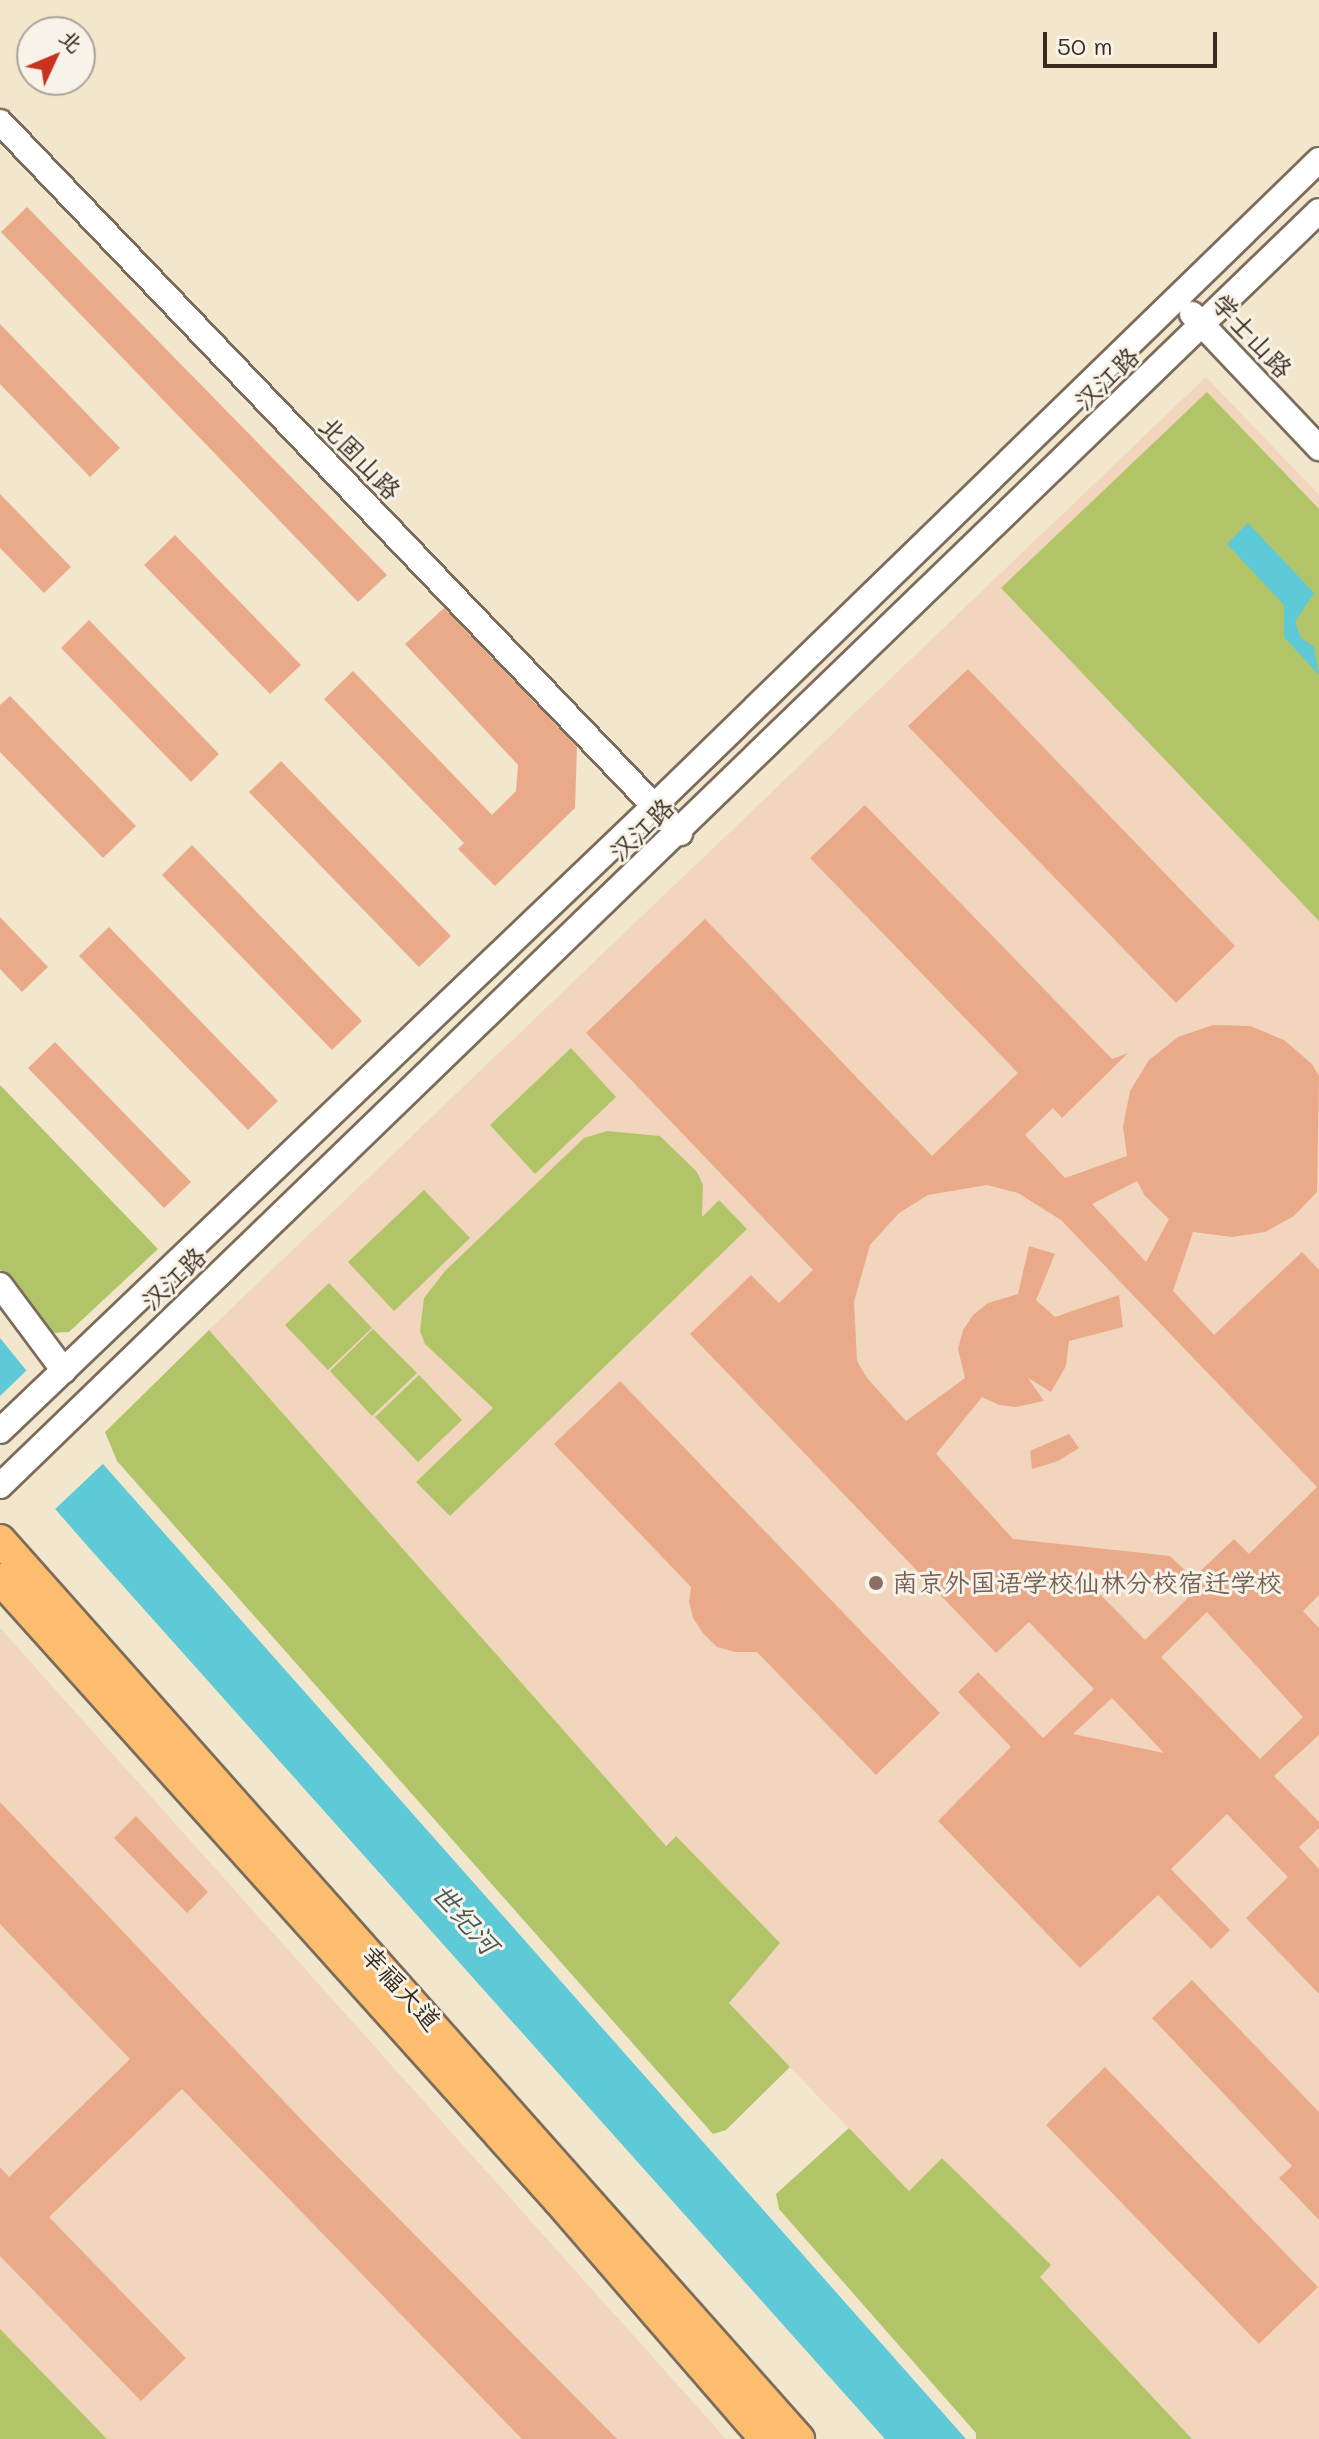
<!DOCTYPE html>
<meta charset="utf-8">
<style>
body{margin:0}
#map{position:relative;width:1319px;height:2439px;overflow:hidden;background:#f2e6cd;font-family:Mali,"LXGW WenKai TC",sans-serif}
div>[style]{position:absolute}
.built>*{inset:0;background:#f1d5bd}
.green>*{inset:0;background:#b1c468}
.water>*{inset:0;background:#5ec9d7}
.pier>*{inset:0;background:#f2e6cd}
.building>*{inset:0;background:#eaaa8a}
.roads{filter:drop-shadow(2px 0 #7b6c5b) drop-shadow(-2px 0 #7b6c5b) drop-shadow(0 2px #7b6c5b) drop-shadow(0 -2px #7b6c5b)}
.minor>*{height:24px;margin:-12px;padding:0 12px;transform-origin:12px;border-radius:12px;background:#fff}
.major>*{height:30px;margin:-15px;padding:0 15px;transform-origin:15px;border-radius:15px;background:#fcbd6f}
.dots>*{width:22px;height:22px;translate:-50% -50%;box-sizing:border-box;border:4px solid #f7f3e8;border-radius:50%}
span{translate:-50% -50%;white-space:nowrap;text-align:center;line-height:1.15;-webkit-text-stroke:6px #f7f3e8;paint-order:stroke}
.street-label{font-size:26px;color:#3b2a1e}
.education-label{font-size:26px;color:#785e54}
.left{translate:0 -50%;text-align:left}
.water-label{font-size:28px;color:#465a56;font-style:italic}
.north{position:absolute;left:16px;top:16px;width:80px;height:80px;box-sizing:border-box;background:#f7f3e8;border:2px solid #aca397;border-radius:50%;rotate:46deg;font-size:22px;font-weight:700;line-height:32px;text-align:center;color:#3b2a1e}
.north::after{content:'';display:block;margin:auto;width:28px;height:36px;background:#c8321e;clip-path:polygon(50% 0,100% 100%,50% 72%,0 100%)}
.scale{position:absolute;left:1043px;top:32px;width:174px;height:36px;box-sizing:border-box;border:4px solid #3b2a1e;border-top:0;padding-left:10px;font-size:24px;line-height:28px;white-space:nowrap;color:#3b2a1e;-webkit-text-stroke:6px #f7f3e8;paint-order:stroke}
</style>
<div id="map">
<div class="built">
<div style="clip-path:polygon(1206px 377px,1319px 495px,1319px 2439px,1192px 2439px,1039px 2277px,1050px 2266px,942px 2158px,909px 2191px,728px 2003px,779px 1943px,675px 1836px,666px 1846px,209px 1330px)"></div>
<div style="clip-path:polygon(0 1628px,726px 2439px,0 2439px)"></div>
</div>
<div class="green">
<div style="clip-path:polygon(1207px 392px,1319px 509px,1319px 921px,1001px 588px)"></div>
<div style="clip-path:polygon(571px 1048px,616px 1097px,535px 1174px,490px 1125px)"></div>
<div style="clip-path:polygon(0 1085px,158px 1249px,69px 1332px,53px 1333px,41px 1324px,0 1269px)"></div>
<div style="clip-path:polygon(607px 1131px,660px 1136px,697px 1172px,703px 1185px,702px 1217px,719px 1200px,747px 1229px,450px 1516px,416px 1482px,493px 1408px,425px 1344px,420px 1331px,424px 1298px,445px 1271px,584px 1138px)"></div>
<div style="clip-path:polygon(424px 1190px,470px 1238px,394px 1311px,348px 1262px)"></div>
<div style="clip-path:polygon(329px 1283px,372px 1328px,328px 1370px,285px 1325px)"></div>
<div style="clip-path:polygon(373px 1329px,417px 1373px,372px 1416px,330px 1371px)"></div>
<div style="clip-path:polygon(209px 1330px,666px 1846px,676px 1836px,780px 1943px,729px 2003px,790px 2067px,726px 2130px,713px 2134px,117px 1461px,105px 1432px)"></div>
<div style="clip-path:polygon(419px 1375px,462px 1420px,418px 1462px,375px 1417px)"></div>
<div style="clip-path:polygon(849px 2128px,909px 2191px,942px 2158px,1051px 2265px,1040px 2277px,1192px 2439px,976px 2439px,976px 2433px,779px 2209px,776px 2194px)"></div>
<div style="clip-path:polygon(0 2329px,107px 2439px,0 2439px)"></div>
</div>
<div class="water">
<div style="clip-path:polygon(1248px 523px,1314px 593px,1295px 622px,1301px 638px,1314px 647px,1319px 675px,1284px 637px,1284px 605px,1227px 544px)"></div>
<div style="clip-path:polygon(0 1338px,95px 1455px,966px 2439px,885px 2439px,91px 1550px,0 1446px)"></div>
</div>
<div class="pier">
<div style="clip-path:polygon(29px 1368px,106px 1461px,52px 1512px,0 1452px,0 1396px)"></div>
</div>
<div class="building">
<div style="clip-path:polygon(27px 207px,387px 575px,358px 602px,1px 232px)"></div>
<div style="clip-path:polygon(0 324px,120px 448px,90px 477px,0 384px)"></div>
<div style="clip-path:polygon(0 494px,71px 567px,44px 593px,0 548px)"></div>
<div style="clip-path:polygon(175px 535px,301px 665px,270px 694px,144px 565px)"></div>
<div style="clip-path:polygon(444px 608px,577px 747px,575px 808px,495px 886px,458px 849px,464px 843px,324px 699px,353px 671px,492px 815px,516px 791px,518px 765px,405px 644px)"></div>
<div style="clip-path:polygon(89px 620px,219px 754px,191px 782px,61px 648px)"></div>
<div style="clip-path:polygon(968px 669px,1235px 946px,1176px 1003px,908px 726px)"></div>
<div style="clip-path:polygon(10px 696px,136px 826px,103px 858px,0 752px,0 705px)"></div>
<div style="clip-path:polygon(281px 761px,451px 936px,419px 967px,249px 792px)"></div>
<div style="clip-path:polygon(evenodd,865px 805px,1112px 1059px,1128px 1053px,1062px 1118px,1053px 1108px,1025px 1135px,1065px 1178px,1127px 1156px,1123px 1127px,1130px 1091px,1149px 1060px,1178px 1037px,1213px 1025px,1250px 1026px,1284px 1040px,1312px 1064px,1319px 1076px,1317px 1192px,1294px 1216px,1265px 1232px,1232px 1237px,1193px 1232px,1173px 1291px,1214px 1335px,1302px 1252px,1319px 1270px,1319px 1595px,1303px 1611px,1319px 1628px,1319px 1735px,1274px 1776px,1319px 1822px,1319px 1828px,1299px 1847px,1319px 1869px,1319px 1994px,1246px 1918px,1288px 1877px,1227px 1814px,1171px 1869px,1230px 1930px,1211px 1949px,1158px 1895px,1080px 1968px,938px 1821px,1011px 1747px,958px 1692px,978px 1672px,1043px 1738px,1094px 1689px,1029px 1622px,996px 1653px,690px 1334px,751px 1275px,779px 1303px,813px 1270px,586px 1033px,705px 919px,932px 1156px,1018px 1073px,810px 858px,865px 805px,1137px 1181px,1145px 1196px,1169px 1219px,1146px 1262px,1092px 1204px,1137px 1181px,865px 805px,987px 1185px,1018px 1193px,1061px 1220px,1317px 1487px,1249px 1554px,1234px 1539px,1193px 1578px,1170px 1556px,1013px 1539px,936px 1454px,982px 1397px,999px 1405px,1016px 1407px,1044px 1401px,1028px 1378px,1051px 1392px,1066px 1366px,1069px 1341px,1123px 1327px,1119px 1295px,1055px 1317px,1036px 1300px,1055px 1254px,1029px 1246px,1018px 1294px,988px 1303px,973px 1315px,963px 1330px,958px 1349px,965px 1378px,906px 1421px,867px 1378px,857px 1361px,854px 1302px,870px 1245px,899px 1213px,928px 1195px,987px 1185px,865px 805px,1076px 1570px,1195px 1591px,1145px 1640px,1076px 1570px,865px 805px,1207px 1612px,1303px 1717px,1260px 1759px,1161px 1657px,1207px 1612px,865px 805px,1112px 1698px,1164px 1753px,1073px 1734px,1112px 1698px)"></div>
<div style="clip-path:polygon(192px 845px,362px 1021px,332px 1050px,162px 875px)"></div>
<div style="clip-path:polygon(0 917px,48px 967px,22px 992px,0 969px)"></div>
<div style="clip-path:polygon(109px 927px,278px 1101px,248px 1130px,79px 956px)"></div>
<div style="clip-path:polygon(55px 1042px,191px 1182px,164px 1208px,28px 1068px)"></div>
<div style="clip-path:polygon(620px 1381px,940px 1713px,876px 1775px,757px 1652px,735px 1652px,717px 1647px,703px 1633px,693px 1618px,689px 1602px,691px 1587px,554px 1444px)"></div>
<div style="clip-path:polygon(1069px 1434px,1079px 1448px,1058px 1461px,1032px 1469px,1030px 1451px)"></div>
<div style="clip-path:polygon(0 1802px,316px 2135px,617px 2439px,522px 2439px,182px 2089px,49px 2217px,186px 2358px,141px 2401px,0 2256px,0 2167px,9px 2177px,130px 2059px,0 1924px)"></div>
<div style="clip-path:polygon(136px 1816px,208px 1892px,187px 1913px,114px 1838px)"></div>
<div style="clip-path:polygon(1192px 1980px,1319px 2112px,1319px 2220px,1279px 2178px,1292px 2166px,1152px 2018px)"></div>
<div style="clip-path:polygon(1105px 2067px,1318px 2287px,1259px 2344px,1046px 2125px)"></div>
</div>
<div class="roads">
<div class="minor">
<div style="left:0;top:122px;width:984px;rotate:46.28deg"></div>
<div style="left:1192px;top:314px;width:185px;rotate:46.5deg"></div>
<div style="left:0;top:1285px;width:107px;rotate:53.3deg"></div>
<div style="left:0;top:1431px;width:905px;rotate:-43.7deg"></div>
<div style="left:654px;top:806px;width:927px;rotate:-44.17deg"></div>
<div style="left:0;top:1486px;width:1834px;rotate:-44.03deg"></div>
</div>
<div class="major">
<div style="left:0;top:1540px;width:1203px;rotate:48.37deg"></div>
<div style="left:0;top:1579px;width:836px;rotate:48.05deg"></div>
<div style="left:559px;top:2201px;width:315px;rotate:49.1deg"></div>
</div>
</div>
<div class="dots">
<div style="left:876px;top:1583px;background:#8d6e63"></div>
</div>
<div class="street-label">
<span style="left:1252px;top:336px;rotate:47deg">学士山路</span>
<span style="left:1107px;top:379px;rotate:-44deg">汉江路</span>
<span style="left:360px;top:458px;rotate:46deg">北固山路</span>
<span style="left:642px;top:830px;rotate:-44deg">汉江路</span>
<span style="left:174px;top:1279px;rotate:-44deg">汉江路</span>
<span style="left:401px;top:1988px;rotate:48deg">幸福大道</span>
</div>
<div class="education-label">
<span class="left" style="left:892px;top:1583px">南京外国语学校仙林分校宿迁学校</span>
</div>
<div class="water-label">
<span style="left:466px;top:1918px;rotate:48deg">世纪河</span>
</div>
<div class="north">北</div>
<div class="scale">50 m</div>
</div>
